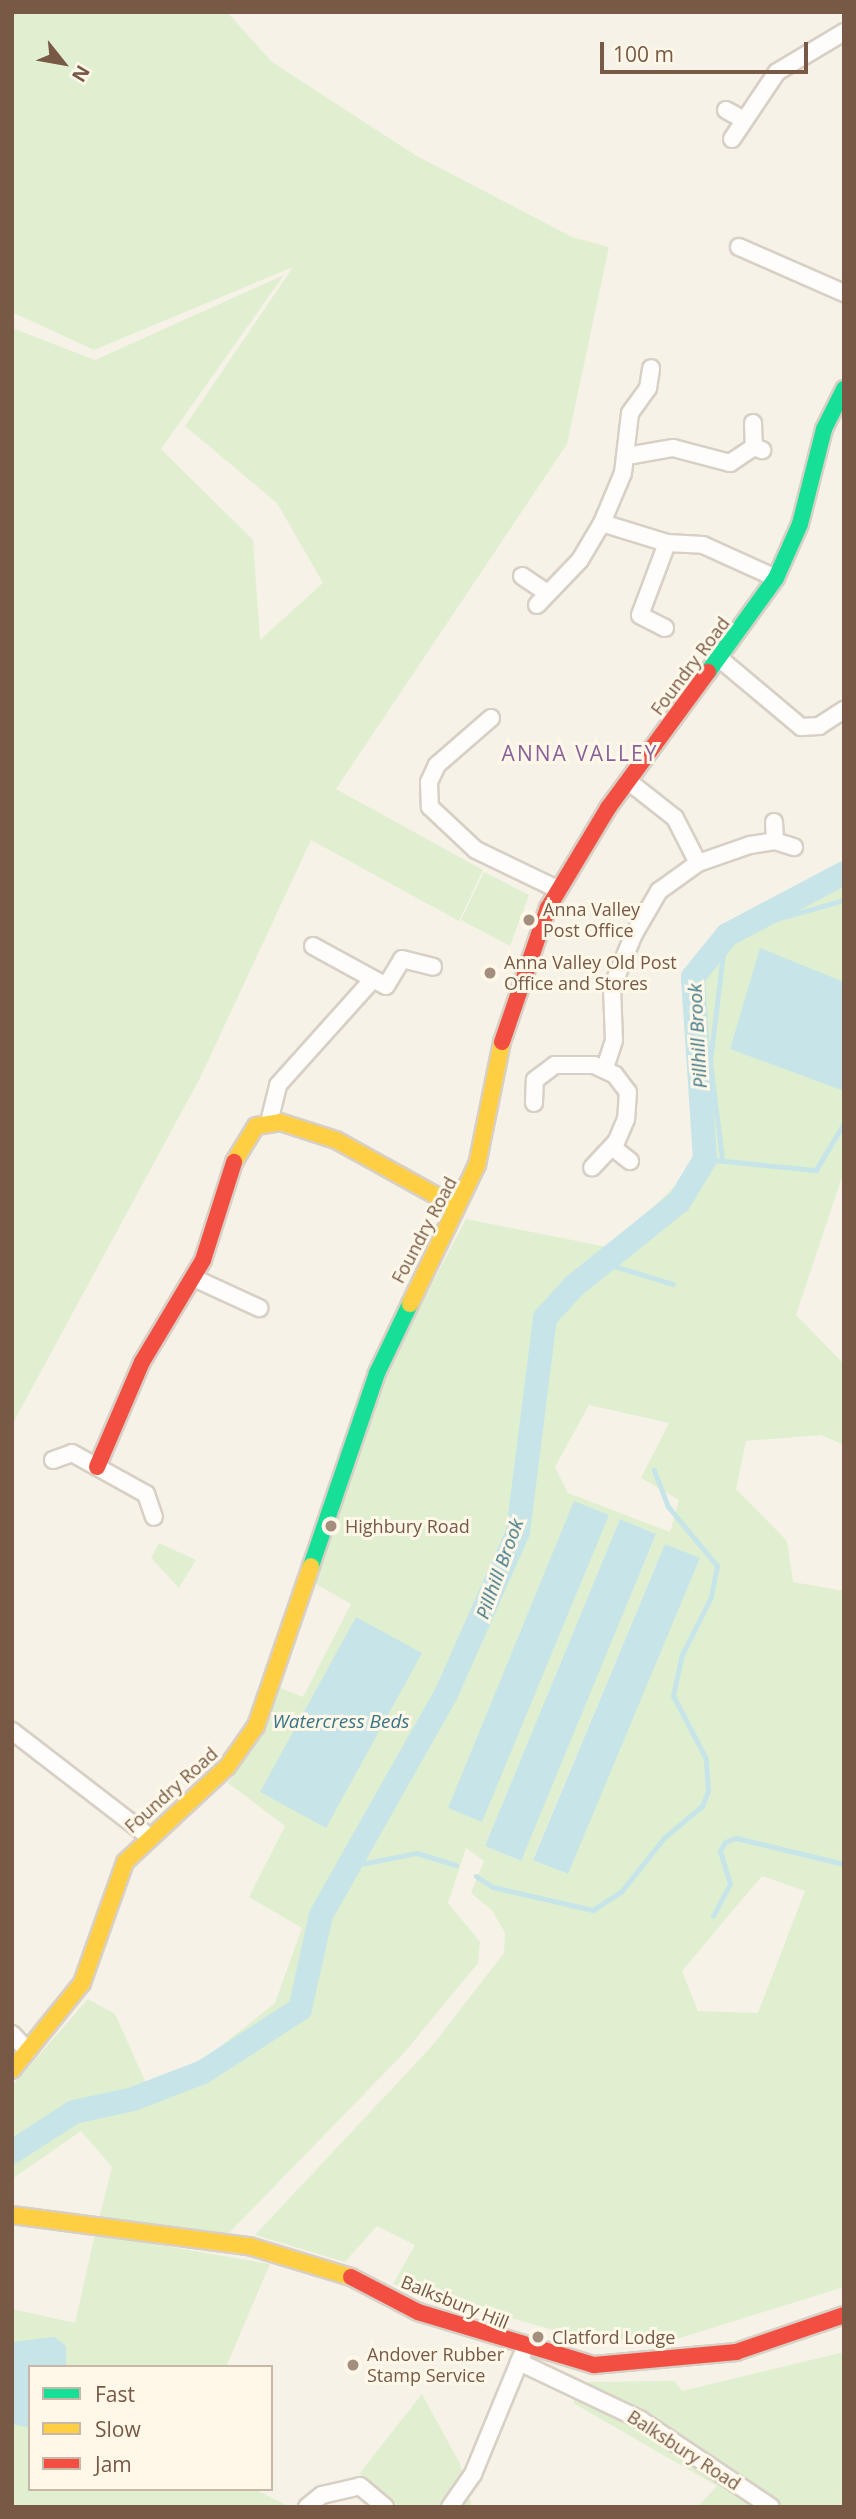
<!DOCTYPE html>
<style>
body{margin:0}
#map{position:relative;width:856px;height:2519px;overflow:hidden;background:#f7f2e7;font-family:"Open Sans",sans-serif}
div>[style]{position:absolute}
.green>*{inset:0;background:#e0efd0}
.water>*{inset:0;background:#c7e5e8}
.stream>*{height:4.5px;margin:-2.25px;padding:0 2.25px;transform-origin:2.25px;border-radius:2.25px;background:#c7e5e8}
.river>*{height:24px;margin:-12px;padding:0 12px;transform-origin:12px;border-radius:12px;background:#c7e5e8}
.roads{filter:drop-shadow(2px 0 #d8cfc5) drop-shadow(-2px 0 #d8cfc5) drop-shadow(0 2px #d8cfc5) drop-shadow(0 -2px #d8cfc5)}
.street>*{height:16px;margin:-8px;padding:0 8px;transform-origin:8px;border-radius:8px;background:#fefdfb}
.fast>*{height:16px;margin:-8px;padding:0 8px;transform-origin:8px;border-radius:8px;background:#16e098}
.slow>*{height:16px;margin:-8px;padding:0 8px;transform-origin:8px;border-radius:8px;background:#ffcf43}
.jam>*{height:16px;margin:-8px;padding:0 8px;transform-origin:8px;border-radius:8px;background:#f24e42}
.dots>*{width:19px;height:19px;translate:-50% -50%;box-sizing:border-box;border:4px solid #fff7e8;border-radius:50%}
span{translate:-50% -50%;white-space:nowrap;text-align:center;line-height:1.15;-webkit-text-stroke:6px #fff7e8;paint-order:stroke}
.street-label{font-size:18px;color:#775945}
.poi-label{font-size:18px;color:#775945}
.left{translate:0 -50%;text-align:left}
.water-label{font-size:19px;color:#3a7686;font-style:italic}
.quarter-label{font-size:21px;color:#8a609b;letter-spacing:2px}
.frame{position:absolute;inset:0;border:14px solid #775945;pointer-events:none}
.legend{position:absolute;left:28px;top:2365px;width:245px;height:126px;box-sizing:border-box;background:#fff7e8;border:2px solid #c9b8a7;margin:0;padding:9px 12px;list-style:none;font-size:21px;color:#775945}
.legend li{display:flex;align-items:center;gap:14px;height:35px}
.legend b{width:35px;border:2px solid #c9b8a7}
.north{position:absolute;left:28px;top:28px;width:70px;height:70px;-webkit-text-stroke:5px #fff7e8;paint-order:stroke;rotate:121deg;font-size:19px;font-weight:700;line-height:28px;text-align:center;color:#775945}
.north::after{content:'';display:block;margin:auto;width:24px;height:32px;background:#775945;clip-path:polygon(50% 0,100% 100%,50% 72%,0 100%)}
.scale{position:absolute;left:600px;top:42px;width:208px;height:32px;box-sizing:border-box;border:4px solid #775945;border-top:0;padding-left:9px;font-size:21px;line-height:24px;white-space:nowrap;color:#775945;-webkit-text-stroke:5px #fff7e8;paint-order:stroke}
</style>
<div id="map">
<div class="green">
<div style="clip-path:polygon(12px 12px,227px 12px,272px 62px,415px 155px,572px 237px,609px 247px,567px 444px,336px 789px,483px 870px,459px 921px,311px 840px,200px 1078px,12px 1425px,12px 328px,95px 360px,284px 275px,161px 449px,253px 540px,260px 640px,323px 583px,277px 503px,185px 426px,293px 267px,94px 350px,12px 312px)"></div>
<div style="clip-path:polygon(evenodd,844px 868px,844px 1171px,796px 1315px,844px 1364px,844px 1445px,821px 1435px,746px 1441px,736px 1489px,787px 1541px,793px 1582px,844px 1591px,844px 2287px,667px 2342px,578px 2337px,393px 2284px,415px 2245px,377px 2226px,345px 2262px,255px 2235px,432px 2046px,504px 1953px,505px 1933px,492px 1910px,471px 1893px,484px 1861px,466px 1848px,448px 1903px,480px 1942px,478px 1963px,404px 2053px,229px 2233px,99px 2219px,112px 2167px,81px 2131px,12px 2179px,12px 2086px,88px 1999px,115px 2014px,146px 2083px,196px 2066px,275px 2003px,302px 1928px,249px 1897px,285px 1826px,228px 1783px,266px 1730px,280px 1688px,303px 1697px,351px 1604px,316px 1584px,391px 1362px,466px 1219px,612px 1248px,696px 1165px,690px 978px,727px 935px,844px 868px,589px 1405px,669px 1423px,641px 1478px,679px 1500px,670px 1532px,568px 1493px,555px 1467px,589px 1405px,844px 868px,620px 1519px,656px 1534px,520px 1861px,485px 1846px,620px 1519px,844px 868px,665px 1544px,699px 1559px,567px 1874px,533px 1859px,665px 1544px,844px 868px,762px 1876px,805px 1891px,758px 2013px,698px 2011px,682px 1971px,762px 1876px)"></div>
<div style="clip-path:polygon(484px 872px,529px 895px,510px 946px,461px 920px)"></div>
<div style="clip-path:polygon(159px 1543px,196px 1560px,179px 1588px,151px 1558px)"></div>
<div style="clip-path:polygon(95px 2234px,270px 2264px,226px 2367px,30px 2367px,30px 2489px,255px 2489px,290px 2507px,12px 2507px,12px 2309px,75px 2323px)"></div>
<div style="clip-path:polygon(844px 2352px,844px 2507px,697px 2507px,717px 2486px,573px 2403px,586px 2382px,675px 2381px,682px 2391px)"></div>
<div style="clip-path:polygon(422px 2394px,460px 2464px,472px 2507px,400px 2507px,359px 2474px)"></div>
</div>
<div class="water">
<div style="clip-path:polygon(760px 948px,844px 982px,844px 1091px,730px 1049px)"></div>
<div style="clip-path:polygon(574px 1501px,609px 1515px,482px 1822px,448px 1808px)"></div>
<div style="clip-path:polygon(620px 1519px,656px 1534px,521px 1861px,485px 1846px)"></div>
<div style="clip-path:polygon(665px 1544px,700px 1558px,568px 1874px,533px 1860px)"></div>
<div style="clip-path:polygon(356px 1617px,422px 1653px,326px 1828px,260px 1792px)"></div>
<div style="clip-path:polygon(55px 2337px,66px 2346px,66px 2367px,30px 2367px,30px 2428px,12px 2424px,12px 2342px)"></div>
</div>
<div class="stream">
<div style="left:705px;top:1159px;width:112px;rotate:5.7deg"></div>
<div style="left:816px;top:1170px;width:55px;rotate:-59.2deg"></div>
<div style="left:722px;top:1159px;width:98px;rotate:-97.1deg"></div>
<div style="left:710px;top:1062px;width:110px;rotate:-83.2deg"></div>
<div style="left:723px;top:953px;width:33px;rotate:-49deg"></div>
<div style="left:745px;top:928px;width:103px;rotate:-15.8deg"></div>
<div style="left:601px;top:1262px;width:75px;rotate:17deg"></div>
<div style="left:346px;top:1867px;width:72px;rotate:-11.2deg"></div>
<div style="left:417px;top:1853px;width:41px;rotate:17.1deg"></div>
<div style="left:476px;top:1876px;width:20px;rotate:33deg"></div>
<div style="left:493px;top:1887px;width:103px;rotate:13deg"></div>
<div style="left:593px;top:1910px;width:33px;rotate:-33deg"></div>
<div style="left:621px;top:1892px;width:69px;rotate:-51.5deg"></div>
<div style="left:664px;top:1838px;width:50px;rotate:-40.1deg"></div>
<div style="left:702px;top:1806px;width:16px;rotate:-68deg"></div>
<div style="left:708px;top:1791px;width:32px;rotate:-94deg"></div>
<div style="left:706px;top:1759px;width:71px;rotate:-117.6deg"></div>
<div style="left:673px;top:1696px;width:40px;rotate:-78deg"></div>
<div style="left:681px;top:1657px;width:67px;rotate:-63.4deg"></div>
<div style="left:711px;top:1597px;width:32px;rotate:-79deg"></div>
<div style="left:717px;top:1566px;width:77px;rotate:-129.7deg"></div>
<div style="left:668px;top:1507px;width:39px;rotate:-111deg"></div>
<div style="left:713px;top:1916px;width:36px;rotate:-62deg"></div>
<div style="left:730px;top:1884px;width:34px;rotate:-107deg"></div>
<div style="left:720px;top:1851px;width:10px;rotate:-61deg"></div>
<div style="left:725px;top:1842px;width:12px;rotate:-20deg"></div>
<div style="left:736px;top:1838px;width:111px;rotate:13.5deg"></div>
</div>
<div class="river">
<div style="left:12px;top:2152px;width:74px;rotate:-32.8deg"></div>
<div style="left:74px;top:2112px;width:60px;rotate:-12.4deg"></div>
<div style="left:133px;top:2099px;width:75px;rotate:-21.1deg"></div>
<div style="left:203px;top:2072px;width:116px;rotate:-33deg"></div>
<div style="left:300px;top:2009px;width:96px;rotate:-77.4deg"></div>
<div style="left:321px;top:1915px;width:256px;rotate:-60.5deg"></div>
<div style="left:447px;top:1692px;width:175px;rotate:-66.1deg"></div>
<div style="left:518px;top:1532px;width:216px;rotate:-82.8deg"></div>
<div style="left:545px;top:1318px;width:43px;rotate:-47.8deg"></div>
<div style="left:574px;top:1286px;width:134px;rotate:-38.7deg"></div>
<div style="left:679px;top:1202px;width:50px;rotate:-58.8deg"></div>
<div style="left:705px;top:1159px;width:182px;rotate:-93.8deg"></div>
<div style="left:693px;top:977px;width:54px;rotate:-51deg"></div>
<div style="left:727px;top:935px;width:132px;rotate:-27.9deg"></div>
</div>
<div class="roads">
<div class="street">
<div style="left:726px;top:110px;width:21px;rotate:29deg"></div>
<div style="left:732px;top:139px;width:81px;rotate:-56.1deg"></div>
<div style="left:777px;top:72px;width:78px;rotate:-30.8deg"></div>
<div style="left:739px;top:247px;width:115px;rotate:23.7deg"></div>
<div style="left:753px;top:423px;width:24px;rotate:88deg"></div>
<div style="left:754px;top:447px;width:9px;rotate:21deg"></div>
<div style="left:627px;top:456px;width:47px;rotate:-9.9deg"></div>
<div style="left:673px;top:448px;width:59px;rotate:14.7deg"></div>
<div style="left:730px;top:463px;width:29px;rotate:-34deg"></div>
<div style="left:602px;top:523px;width:68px;rotate:17.1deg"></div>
<div style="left:667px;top:543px;width:36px;rotate:3deg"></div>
<div style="left:703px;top:545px;width:80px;rotate:24.3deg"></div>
<div style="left:522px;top:576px;width:29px;rotate:34deg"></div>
<div style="left:537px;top:605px;width:62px;rotate:-46.3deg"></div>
<div style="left:580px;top:560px;width:43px;rotate:-59.3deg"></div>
<div style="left:602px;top:523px;width:54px;rotate:-67.2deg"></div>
<div style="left:623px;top:473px;width:60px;rotate:-83.3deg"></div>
<div style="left:630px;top:413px;width:31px;rotate:-54deg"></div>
<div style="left:648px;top:388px;width:20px;rotate:-81deg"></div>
<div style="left:665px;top:628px;width:28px;rotate:-153deg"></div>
<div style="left:640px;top:615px;width:77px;rotate:-69.4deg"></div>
<div style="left:720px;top:659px;width:106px;rotate:40deg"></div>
<div style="left:801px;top:727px;width:18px;rotate:-3deg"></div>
<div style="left:819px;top:726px;width:30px;rotate:-33deg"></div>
<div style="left:491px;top:718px;width:72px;rotate:139deg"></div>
<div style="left:437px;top:765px;width:19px;rotate:115deg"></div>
<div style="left:429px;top:782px;width:25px;rotate:88deg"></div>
<div style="left:430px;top:807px;width:63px;rotate:43.1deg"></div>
<div style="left:476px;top:850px;width:90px;rotate:25.7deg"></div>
<div style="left:774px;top:822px;width:19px;rotate:87deg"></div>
<div style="left:698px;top:863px;width:55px;rotate:-19.1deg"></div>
<div style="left:750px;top:845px;width:25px;rotate:-9deg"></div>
<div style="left:775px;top:841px;width:20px;rotate:18deg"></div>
<div style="left:313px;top:946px;width:83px;rotate:28.7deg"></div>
<div style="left:386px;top:986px;width:31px;rotate:-59deg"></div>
<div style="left:402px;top:959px;width:32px;rotate:14deg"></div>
<div style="left:605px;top:1068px;width:29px;rotate:-72deg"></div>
<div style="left:614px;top:1040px;width:53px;rotate:-92.2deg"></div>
<div style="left:612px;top:987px;width:57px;rotate:-67.5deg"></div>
<div style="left:634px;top:934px;width:50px;rotate:-59.8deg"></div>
<div style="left:659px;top:891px;width:48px;rotate:-35.7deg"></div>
<div style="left:698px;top:863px;width:51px;rotate:-117.1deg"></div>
<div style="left:675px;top:818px;width:60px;rotate:-141.8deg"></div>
<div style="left:534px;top:1103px;width:23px;rotate:-88deg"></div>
<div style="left:535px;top:1080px;width:25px;rotate:-37deg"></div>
<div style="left:555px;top:1065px;width:39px"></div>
<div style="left:594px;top:1065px;width:23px;rotate:25deg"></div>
<div style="left:615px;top:1075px;width:21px;rotate:53deg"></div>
<div style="left:628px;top:1092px;width:27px;rotate:94deg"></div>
<div style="left:626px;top:1119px;width:25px;rotate:113deg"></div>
<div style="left:616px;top:1142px;width:35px;rotate:133deg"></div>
<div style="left:269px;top:1122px;width:38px;rotate:-76deg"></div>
<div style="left:278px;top:1085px;width:142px;rotate:-48.1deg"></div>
<div style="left:612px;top:1147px;width:23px;rotate:38deg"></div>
<div style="left:194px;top:1278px;width:72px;rotate:24.8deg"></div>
<div style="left:53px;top:1460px;width:20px;rotate:-20deg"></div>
<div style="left:72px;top:1453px;width:85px;rotate:29deg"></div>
<div style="left:146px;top:1494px;width:24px;rotate:71deg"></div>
<div style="left:12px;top:1731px;width:170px;rotate:37.6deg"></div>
<div style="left:12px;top:2034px;width:23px;rotate:47deg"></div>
<div style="left:519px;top:2362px;width:135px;rotate:25.4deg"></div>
<div style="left:641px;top:2420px;width:156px;rotate:33.8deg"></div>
<div style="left:307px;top:2507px;width:19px;rotate:-39deg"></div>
<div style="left:322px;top:2495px;width:39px;rotate:-13deg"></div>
<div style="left:360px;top:2486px;width:33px;rotate:40deg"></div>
<div style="left:450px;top:2507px;width:40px;rotate:-55.1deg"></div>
<div style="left:473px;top:2474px;width:129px;rotate:-67.6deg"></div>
</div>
<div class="fast">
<div style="left:708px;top:672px;width:116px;rotate:-54.1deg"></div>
<div style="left:776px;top:578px;width:59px;rotate:-66deg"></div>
<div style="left:800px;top:524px;width:98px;rotate:-75.8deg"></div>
<div style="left:824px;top:429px;width:45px;rotate:-63.4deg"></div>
<div style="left:311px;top:1566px;width:204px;rotate:-71.1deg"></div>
<div style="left:377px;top:1373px;width:76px;rotate:-64.4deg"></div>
</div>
<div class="slow">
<div style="left:234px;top:1162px;width:42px;rotate:-58.6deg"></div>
<div style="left:256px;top:1126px;width:24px;rotate:-9deg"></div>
<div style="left:280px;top:1122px;width:59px;rotate:17.8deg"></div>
<div style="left:336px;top:1140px;width:138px;rotate:29deg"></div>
<div style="left:410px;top:1304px;width:154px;rotate:-64.3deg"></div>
<div style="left:477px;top:1165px;width:126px;rotate:-78.5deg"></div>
<div style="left:12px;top:2070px;width:112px;rotate:-51.2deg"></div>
<div style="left:82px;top:1983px;width:128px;rotate:-70.4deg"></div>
<div style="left:125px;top:1862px;width:139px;rotate:-43deg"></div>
<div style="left:227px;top:1767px;width:50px;rotate:-54.7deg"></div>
<div style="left:256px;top:1726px;width:169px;rotate:-71deg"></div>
<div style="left:12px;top:2215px;width:239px;rotate:7.5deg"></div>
<div style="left:249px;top:2246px;width:107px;rotate:16.9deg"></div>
</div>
<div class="jam">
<div style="left:502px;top:1042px;width:142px;rotate:-71.1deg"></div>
<div style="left:548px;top:908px;width:117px;rotate:-59deg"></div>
<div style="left:608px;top:808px;width:169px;rotate:-53.7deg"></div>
<div style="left:97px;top:1467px;width:114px;rotate:-66.8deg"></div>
<div style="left:142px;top:1362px;width:119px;rotate:-59.1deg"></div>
<div style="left:203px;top:1260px;width:103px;rotate:-72.4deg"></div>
<div style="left:351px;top:2277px;width:76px;rotate:27.6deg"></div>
<div style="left:418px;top:2312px;width:184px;rotate:16.8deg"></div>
<div style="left:594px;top:2365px;width:143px;rotate:-5.2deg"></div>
<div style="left:736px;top:2352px;width:114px;rotate:-18.9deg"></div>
</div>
</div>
<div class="dots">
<div style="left:529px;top:920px;background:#a48f7e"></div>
<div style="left:490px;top:973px;background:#a48f7e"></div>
<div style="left:331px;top:1526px;background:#a48f7e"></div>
<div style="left:538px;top:2337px;background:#a48f7e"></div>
<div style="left:353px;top:2365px;background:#a48f7e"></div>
</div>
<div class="street-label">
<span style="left:690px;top:666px;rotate:-53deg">Foundry Road</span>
<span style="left:424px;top:1230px;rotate:-62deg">Foundry Road</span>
<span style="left:171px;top:1790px;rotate:-42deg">Foundry Road</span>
<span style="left:455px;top:2302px;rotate:22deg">Balksbury Hill</span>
<span style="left:684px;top:2450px;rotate:33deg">Balksbury Road</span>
</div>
<div class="poi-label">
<span class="left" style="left:543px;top:920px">Anna Valley<br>Post Office</span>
<span class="left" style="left:504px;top:973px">Anna Valley Old Post<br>Office and Stores</span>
<span class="left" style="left:345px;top:1526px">Highbury Road</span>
<span class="left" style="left:552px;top:2337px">Clatford Lodge</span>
<span class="left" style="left:367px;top:2365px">Andover Rubber<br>Stamp Service</span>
</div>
<div class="water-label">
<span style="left:698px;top:1036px;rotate:-93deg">Pillhill Brook</span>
<span style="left:500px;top:1569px;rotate:-70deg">Pillhill Brook</span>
<span style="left:341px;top:1722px">Watercress Beds</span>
</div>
<div class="quarter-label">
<span style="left:580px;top:753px">ANNA VALLEY</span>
</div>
<div class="frame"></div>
<ul class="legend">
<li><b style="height:9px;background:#16e098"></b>Fast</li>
<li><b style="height:9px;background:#ffcf43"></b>Slow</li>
<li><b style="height:9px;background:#f24e42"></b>Jam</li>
</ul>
<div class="north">N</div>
<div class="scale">100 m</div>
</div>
